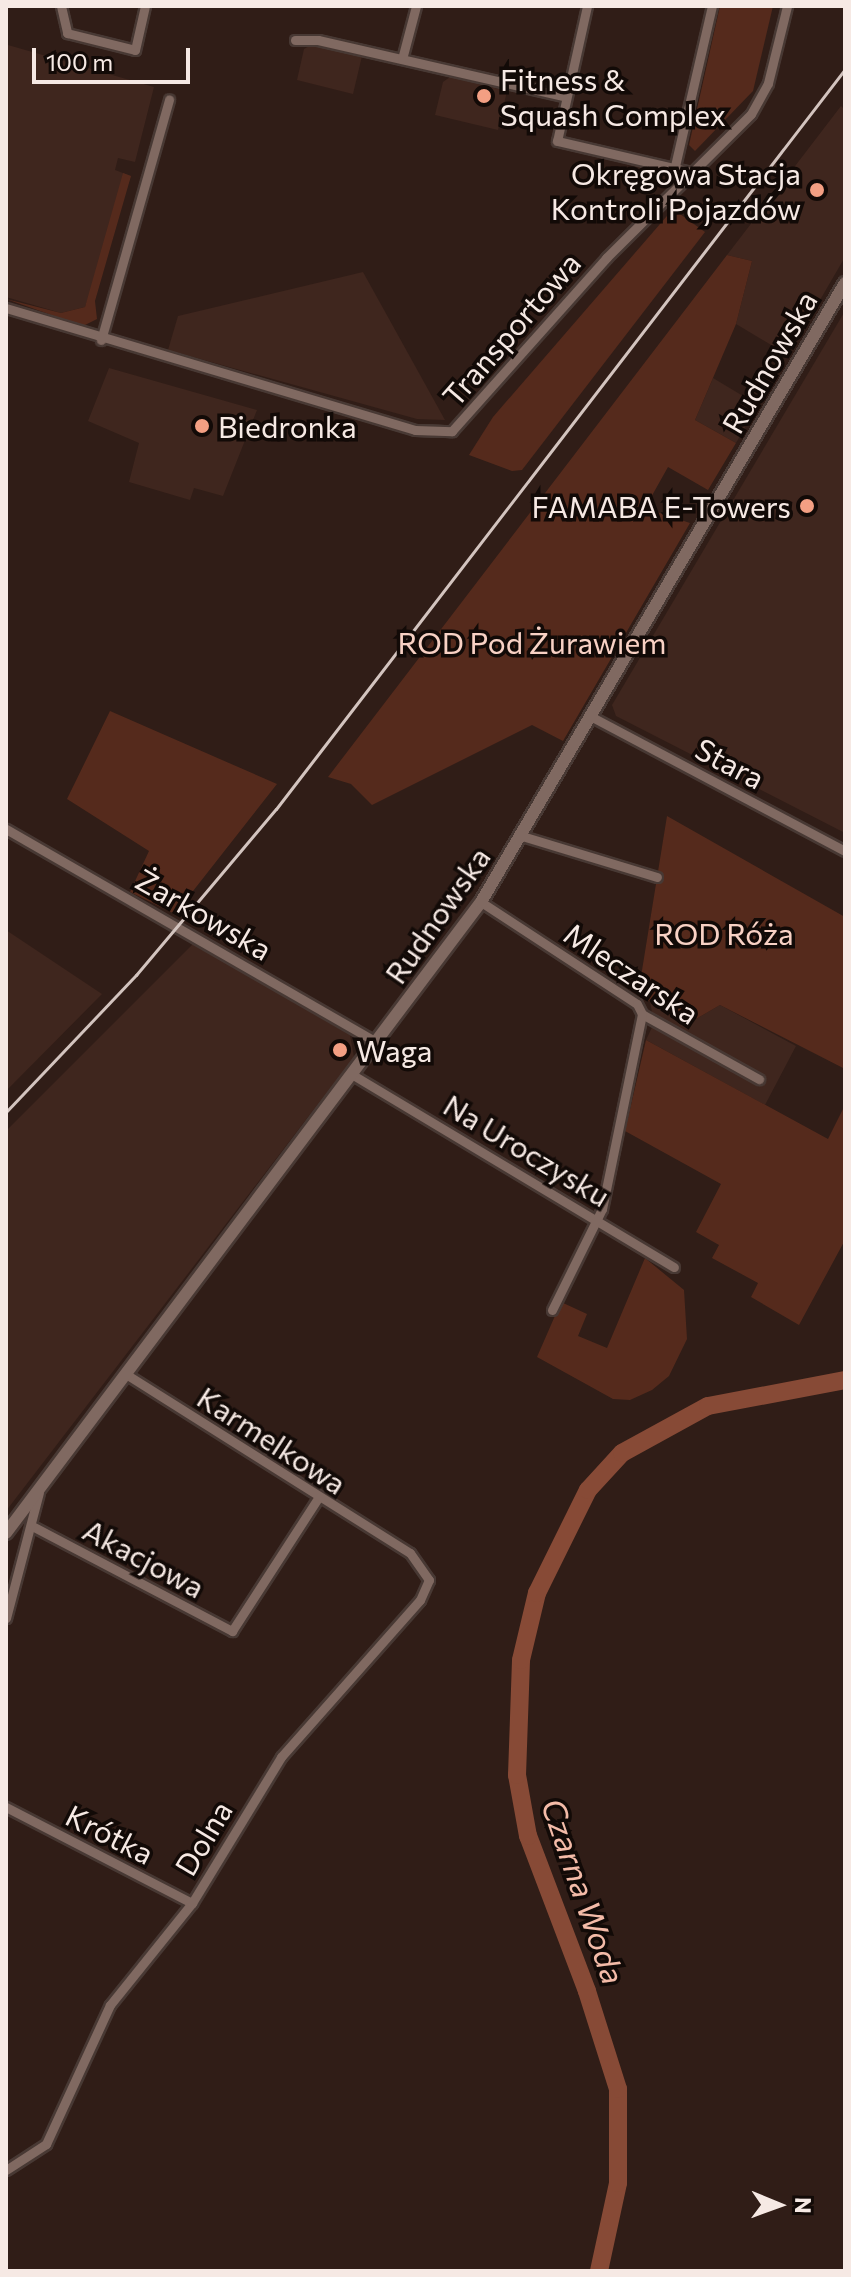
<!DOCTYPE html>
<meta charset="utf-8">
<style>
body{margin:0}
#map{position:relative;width:851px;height:2277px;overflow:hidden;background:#301d17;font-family:Commissioner,sans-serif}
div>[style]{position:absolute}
.built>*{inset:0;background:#3f261e}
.green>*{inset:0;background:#552a1c}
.river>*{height:18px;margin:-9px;padding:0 9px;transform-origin:9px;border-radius:9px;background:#874a36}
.roads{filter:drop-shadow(2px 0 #483934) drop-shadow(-2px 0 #483934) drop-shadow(0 2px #483934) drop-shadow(0 -2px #483934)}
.minor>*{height:9px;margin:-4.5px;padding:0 4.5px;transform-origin:4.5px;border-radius:4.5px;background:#806961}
.secondary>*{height:12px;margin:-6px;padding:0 6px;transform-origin:6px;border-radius:6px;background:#806961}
.rail>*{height:3px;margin:-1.5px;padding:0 1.5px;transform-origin:1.5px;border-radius:1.5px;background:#d3c4bf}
.dots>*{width:22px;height:22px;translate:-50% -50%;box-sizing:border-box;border:4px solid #120a07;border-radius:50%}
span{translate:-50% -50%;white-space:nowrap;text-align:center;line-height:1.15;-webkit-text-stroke:7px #120a07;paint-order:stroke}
.poi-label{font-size:30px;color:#f6e9e4}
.left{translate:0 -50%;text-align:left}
.right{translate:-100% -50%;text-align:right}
.street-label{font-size:30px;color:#f6e9e4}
.park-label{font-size:30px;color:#f8d1c4}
.water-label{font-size:32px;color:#f4bba8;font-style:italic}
.frame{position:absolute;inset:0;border:8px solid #f6e9e4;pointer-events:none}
.north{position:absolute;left:739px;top:2165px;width:80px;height:80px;-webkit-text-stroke:6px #120a07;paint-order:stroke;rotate:91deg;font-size:22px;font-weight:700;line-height:32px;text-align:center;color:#f6e9e4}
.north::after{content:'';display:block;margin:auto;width:28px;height:36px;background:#f6e9e4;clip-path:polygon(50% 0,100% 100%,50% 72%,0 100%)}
.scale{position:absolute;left:32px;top:48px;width:158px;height:36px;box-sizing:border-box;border:4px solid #f6e9e4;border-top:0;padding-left:10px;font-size:24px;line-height:28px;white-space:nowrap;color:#f6e9e4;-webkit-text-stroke:6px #120a07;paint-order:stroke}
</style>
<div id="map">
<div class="built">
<div style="clip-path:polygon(313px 44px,362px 56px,353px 94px,297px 80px,304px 49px)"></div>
<div style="clip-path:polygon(8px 45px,154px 87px,135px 162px,118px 158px,115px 170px,131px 176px,85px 307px,61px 313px,6px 297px)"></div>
<div style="clip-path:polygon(450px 77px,507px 91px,498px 130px,435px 115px,443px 82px)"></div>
<div style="clip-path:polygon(841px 106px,845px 110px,845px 257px,788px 355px,736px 324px,752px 261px,727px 255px)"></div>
<div style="clip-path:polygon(363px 272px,445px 420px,417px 419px,168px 350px,178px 316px)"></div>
<div style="clip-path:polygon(845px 311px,845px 833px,616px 716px,612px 705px)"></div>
<div style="clip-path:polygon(109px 368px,257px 410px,223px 496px,194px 488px,190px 500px,129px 482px,139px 443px,88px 421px)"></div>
<div style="clip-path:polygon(713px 378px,758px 405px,736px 443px,695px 420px)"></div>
<div style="clip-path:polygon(6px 930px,102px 994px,6px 1091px)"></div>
<div style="clip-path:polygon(193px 944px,350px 1035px,354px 1057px,6px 1511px,6px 1131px)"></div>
<div style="clip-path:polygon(650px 1002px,689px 1023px,720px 1005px,796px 1046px,765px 1105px,646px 1040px,654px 1023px)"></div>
</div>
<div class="green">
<div style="clip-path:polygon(720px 6px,773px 6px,753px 91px,695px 151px,689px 145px)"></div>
<div style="clip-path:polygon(123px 173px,131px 176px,95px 301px,97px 319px,83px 326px,6px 299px,61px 313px,85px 307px)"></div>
<div style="clip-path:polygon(673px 209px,705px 232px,522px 470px,512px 471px,469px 455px,493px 417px)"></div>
<div style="clip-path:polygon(727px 255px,752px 261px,736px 324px,695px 420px,736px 443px,708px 490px,668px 467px,645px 508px,690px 523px,563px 741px,532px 725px,372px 805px,351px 784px,328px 777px)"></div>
<div style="clip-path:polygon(110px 711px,277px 784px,175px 914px,130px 892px,149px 851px,67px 799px)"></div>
<div style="clip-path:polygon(667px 816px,845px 917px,845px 1069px,720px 1005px,689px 1023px,638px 995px)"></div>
<div style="clip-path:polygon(646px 1040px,828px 1139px,845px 1105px,845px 1240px,799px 1325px,751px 1297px,758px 1283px,712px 1258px,719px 1245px,696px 1232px,721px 1184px,625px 1131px)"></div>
<div style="clip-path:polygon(645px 1258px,684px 1290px,687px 1339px,669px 1376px,652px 1390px,630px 1400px,613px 1399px,537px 1357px,561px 1302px,587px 1314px,578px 1336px,607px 1348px)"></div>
</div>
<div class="river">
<div style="left:599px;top:2271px;width:90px;rotate:-77.8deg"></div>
<div style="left:618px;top:2183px;width:94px;rotate:-90deg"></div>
<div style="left:618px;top:2089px;width:103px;rotate:-107.6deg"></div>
<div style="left:587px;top:1991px;width:166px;rotate:-110.8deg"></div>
<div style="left:528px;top:1836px;width:62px;rotate:-100.2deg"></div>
<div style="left:517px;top:1775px;width:115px;rotate:-88deg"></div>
<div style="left:521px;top:1660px;width:69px;rotate:-76.6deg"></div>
<div style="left:537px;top:1593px;width:115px;rotate:-63.7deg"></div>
<div style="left:588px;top:1490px;width:50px;rotate:-47.4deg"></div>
<div style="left:622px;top:1453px;width:98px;rotate:-28.7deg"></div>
<div style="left:708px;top:1406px;width:139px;rotate:-10.7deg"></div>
</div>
<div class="roads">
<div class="minor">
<div style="left:61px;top:6px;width:28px;rotate:77deg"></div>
<div style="left:67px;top:33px;width:70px;rotate:14deg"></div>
<div style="left:135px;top:50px;width:45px;rotate:-77.2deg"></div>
<div style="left:587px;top:6px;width:138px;rotate:102.5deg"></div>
<div style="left:557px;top:141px;width:138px;rotate:13deg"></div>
<div style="left:295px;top:40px;width:23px"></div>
<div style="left:318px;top:40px;width:254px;rotate:12.9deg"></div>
<div style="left:402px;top:59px;width:55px;rotate:-75.2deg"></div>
<div style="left:675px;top:166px;width:164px;rotate:-77deg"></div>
<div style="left:6px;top:308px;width:427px;rotate:16.6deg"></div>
<div style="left:415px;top:430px;width:37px;rotate:2deg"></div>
<div style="left:452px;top:431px;width:232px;rotate:-48.3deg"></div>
<div style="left:606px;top:258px;width:204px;rotate:-44.8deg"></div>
<div style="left:751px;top:114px;width:35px;rotate:-61deg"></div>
<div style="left:768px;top:83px;width:79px;rotate:-76.1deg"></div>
<div style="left:101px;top:340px;width:250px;rotate:-74.2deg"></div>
<div style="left:592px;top:717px;width:286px;rotate:27.9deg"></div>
<div style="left:6px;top:829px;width:428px;rotate:29.9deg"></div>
<div style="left:522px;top:836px;width:141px;rotate:16.9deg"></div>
<div style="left:481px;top:902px;width:186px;rotate:33.2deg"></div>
<div style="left:637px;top:1004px;width:11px;rotate:63deg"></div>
<div style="left:642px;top:1014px;width:134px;rotate:29.1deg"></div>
<div style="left:353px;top:1075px;width:374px;rotate:30.9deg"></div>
<div style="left:552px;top:1310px;width:113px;rotate:-63.7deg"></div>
<div style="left:602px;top:1209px;width:199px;rotate:-78.4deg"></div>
<div style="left:34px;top:1527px;width:224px;rotate:27.7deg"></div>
<div style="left:232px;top:1631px;width:158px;rotate:-57.1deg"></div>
<div style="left:6px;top:1618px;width:130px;rotate:-75.3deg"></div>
<div style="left:6px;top:1807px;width:209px;rotate:27.3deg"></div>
<div style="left:6px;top:2170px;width:48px;rotate:-33deg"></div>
<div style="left:46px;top:2144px;width:153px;rotate:-65.3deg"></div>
<div style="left:110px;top:2005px;width:131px;rotate:-51.2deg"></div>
<div style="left:192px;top:1903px;width:171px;rotate:-58.6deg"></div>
<div style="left:281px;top:1757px;width:210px;rotate:-48.5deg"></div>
<div style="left:420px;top:1600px;width:22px;rotate:-66deg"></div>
<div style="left:429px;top:1580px;width:33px;rotate:-125deg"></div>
<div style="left:410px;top:1553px;width:334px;rotate:-147.8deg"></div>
</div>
<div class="secondary">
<div style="left:6px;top:1533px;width:790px;rotate:-53.03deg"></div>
<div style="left:481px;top:902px;width:718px;rotate:-59.54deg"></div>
</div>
</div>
<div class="rail">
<div style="left:6px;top:1112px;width:189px;rotate:-46.5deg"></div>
<div style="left:136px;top:975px;width:217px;rotate:-49.9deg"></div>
<div style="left:276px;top:809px;width:933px;rotate:-52.44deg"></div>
</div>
<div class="dots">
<div style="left:484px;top:96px;background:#f39f83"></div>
<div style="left:817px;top:190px;background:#f39f83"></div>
<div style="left:202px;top:426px;background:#f39f83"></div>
<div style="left:807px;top:506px;background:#f39f83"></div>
<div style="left:340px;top:1050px;background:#f39f83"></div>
</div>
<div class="poi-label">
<span class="left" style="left:500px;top:96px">Fitness &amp;<br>Squash Complex</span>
<span class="right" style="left:801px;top:190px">Okręgowa Stacja<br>Kontroli Pojazdów</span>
<span class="left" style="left:218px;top:426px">Biedronka</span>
<span class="right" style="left:791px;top:506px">FAMABA E-Towers</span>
<span class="left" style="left:356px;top:1050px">Waga</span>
</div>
<div class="street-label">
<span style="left:511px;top:329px;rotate:-49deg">Transportowa</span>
<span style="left:769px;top:362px;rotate:-60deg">Rudnowska</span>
<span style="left:730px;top:763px;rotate:28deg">Stara</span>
<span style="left:204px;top:914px;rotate:30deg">Żarkowska</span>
<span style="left:437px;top:915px;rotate:-55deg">Rudnowska</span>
<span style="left:632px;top:973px;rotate:34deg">Mleczarska</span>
<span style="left:527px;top:1150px;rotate:31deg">Na Uroczysku</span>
<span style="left:272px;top:1440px;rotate:33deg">Karmelkowa</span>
<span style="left:144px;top:1558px;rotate:28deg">Akacjowa</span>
<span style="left:110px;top:1834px;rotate:27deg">Krótka</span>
<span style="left:203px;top:1838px;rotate:-59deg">Dolna</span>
</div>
<div class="park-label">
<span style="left:532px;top:642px">ROD Pod Żurawiem</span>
<span style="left:724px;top:933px">ROD Róża</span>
</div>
<div class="water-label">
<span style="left:584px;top:1891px;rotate:71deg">Czarna Woda</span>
</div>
<div class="frame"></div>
<div class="north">N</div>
<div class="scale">100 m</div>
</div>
